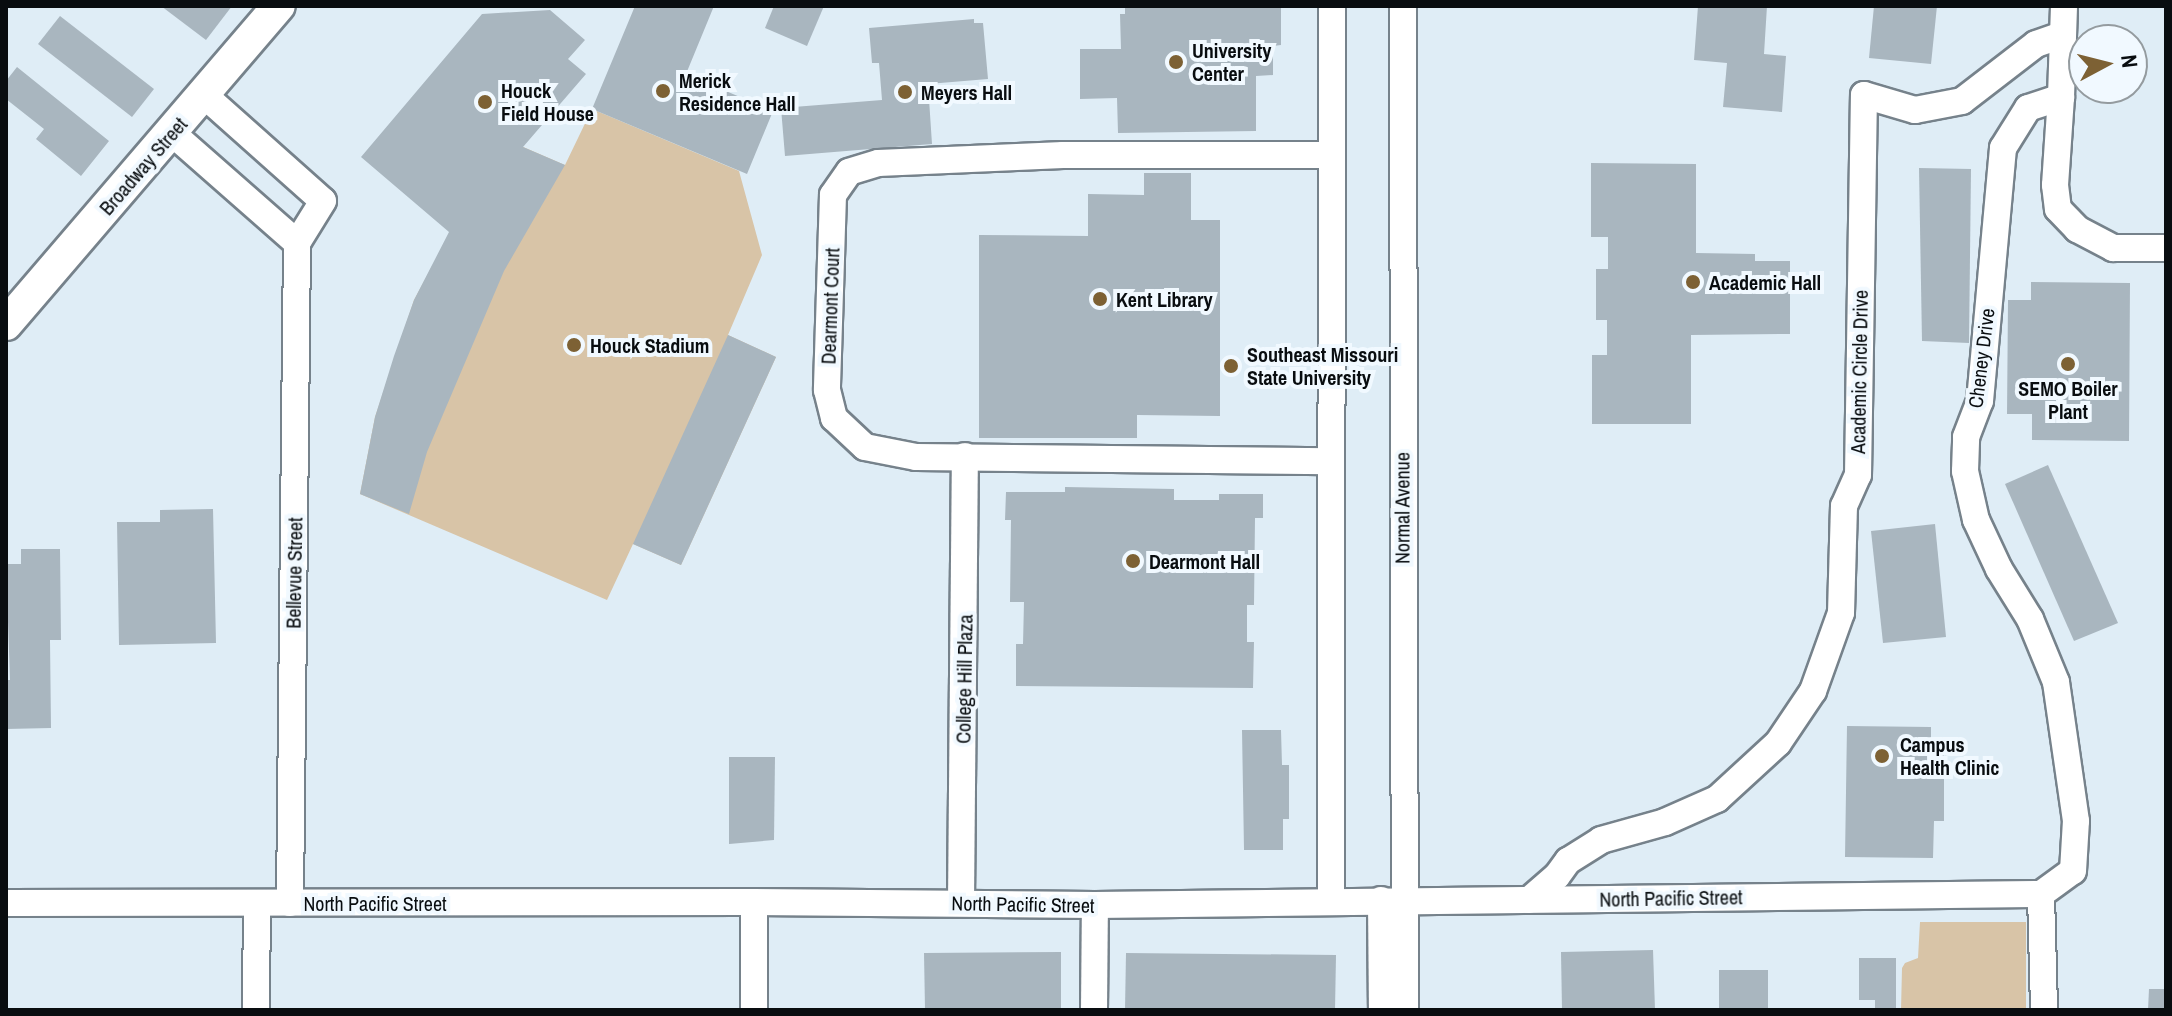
<!DOCTYPE html>
<style>
body{margin:0}
#map{position:relative;width:2172px;height:1016px;overflow:hidden;background:#dfedf6;font-family:"Archivo Narrow",sans-serif}
div>[style]{position:absolute}
.green>*{inset:0;background:#d8c4a7}
.building>*{inset:0;background:#a9b6bf}
.roads{filter:drop-shadow(2px 0 #76828b) drop-shadow(-2px 0 #76828b) drop-shadow(0 2px #76828b) drop-shadow(0 -2px #76828b)}
.minor>*{height:26px;margin:-13px;padding:0 13px;transform-origin:13px;border-radius:13px;background:#fff}
.major>*{height:32px;margin:-16px;padding:0 16px;transform-origin:16px;border-radius:16px;background:#fff}
.dots>*{width:22px;height:22px;translate:-50% -50%;box-sizing:border-box;border:4px solid #f1f9ff;border-radius:50%}
span{translate:-50% -50%;white-space:nowrap;text-align:center;line-height:1.15;-webkit-text-stroke:8px #f1f9ff;paint-order:stroke}
.poi-label{font-size:20px;color:#090d10;font-weight:700}
.left{translate:0 -50%;text-align:left}
.street-label{font-size:20px;color:#090d10}
.frame{position:absolute;inset:0;border:8px solid #090d10;pointer-events:none}
.north{position:absolute;left:2068px;top:24px;width:80px;height:80px;box-sizing:border-box;background:#f1f9ff;border:2px solid #949b9f;border-radius:50%;rotate:83deg;font-size:22px;font-weight:700;line-height:32px;text-align:center;color:#090d10}
.north::after{content:'';display:block;margin:auto;width:28px;height:36px;background:#7d6134;clip-path:polygon(50% 0,100% 100%,50% 72%,0 100%)}
</style>
<div id="map">
<div class="green">
<div style="clip-path:polygon(592px 109px,739px 171px,762px 255px,728px 335px,776px 357px,681px 565px,633px 544px,607px 600px,360px 494px,375px 417px,414px 300px,471px 194px,514px 143px,565px 165px)"></div>
<div style="clip-path:polygon(1920px 922px,2026px 922px,2026px 1010px,1901px 1010px,1902px 968px,1905px 963px,1918px 958px)"></div>
</div>
<div class="building">
<div style="clip-path:polygon(161px 6px,232px 6px,206px 40px)"></div>
<div style="clip-path:polygon(635px 6px,714px 6px,686px 74px,773px 111px,747px 174px,592px 109px)"></div>
<div style="clip-path:polygon(774px 6px,824px 6px,807px 46px,765px 28px)"></div>
<div style="clip-path:polygon(1125px 6px,1281px 6px,1281px 45px,1273px 46px,1273px 75px,1256px 76px,1256px 131px,1118px 133px,1117px 98px,1080px 99px,1080px 49px,1121px 49px,1120px 14px,1125px 14px)"></div>
<div style="clip-path:polygon(1698px 6px,1767px 6px,1764px 54px,1786px 56px,1782px 112px,1723px 107px,1727px 63px,1694px 60px)"></div>
<div style="clip-path:polygon(1874px 6px,1937px 6px,1931px 64px,1869px 58px)"></div>
<div style="clip-path:polygon(550px 10px,585px 40px,568px 59px,586px 74px,523px 147px,565px 165px,504px 271px,427px 452px,409px 514px,360px 494px,375px 417px,394px 356px,414px 300px,449px 232px,361px 157px,482px 14px)"></div>
<div style="clip-path:polygon(60px 16px,154px 89px,132px 117px,38px 44px)"></div>
<div style="clip-path:polygon(974px 19px,974px 23px,983px 23px,988px 79px,928px 84px,932px 144px,785px 156px,781px 108px,882px 100px,879px 63px,872px 63px,869px 28px)"></div>
<div style="clip-path:polygon(17px 67px,109px 141px,81px 176px,36px 139px,44px 129px,6px 99px,6px 81px)"></div>
<div style="clip-path:polygon(1591px 163px,1696px 164px,1696px 253px,1755px 254px,1755px 261px,1790px 261px,1790px 334px,1691px 335px,1691px 424px,1592px 424px,1592px 355px,1607px 355px,1607px 320px,1596px 320px,1596px 269px,1608px 269px,1608px 237px,1591px 237px)"></div>
<div style="clip-path:polygon(1919px 168px,1971px 169px,1969px 343px,1922px 341px)"></div>
<div style="clip-path:polygon(1144px 173px,1191px 173px,1191px 220px,1220px 220px,1220px 416px,1137px 415px,1137px 438px,979px 438px,979px 235px,1088px 236px,1088px 194px,1144px 195px)"></div>
<div style="clip-path:polygon(2031px 282px,2130px 283px,2129px 441px,2032px 440px,2032px 414px,2007px 414px,2008px 300px,2031px 300px)"></div>
<div style="clip-path:polygon(728px 335px,776px 357px,681px 565px,633px 544px)"></div>
<div style="clip-path:polygon(2048px 465px,2118px 623px,2074px 641px,2005px 484px)"></div>
<div style="clip-path:polygon(1065px 487px,1174px 489px,1174px 500px,1219px 500px,1219px 494px,1263px 494px,1263px 518px,1255px 518px,1254px 605px,1247px 605px,1247px 642px,1254px 642px,1253px 688px,1016px 686px,1016px 644px,1023px 644px,1024px 602px,1010px 602px,1011px 520px,1005px 520px,1006px 492px,1065px 492px)"></div>
<div style="clip-path:polygon(213px 509px,216px 643px,119px 645px,117px 522px,160px 522px,160px 510px)"></div>
<div style="clip-path:polygon(1935px 524px,1946px 637px,1883px 643px,1871px 531px)"></div>
<div style="clip-path:polygon(21px 549px,60px 549px,61px 640px,50px 640px,51px 728px,6px 729px,6px 680px,10px 680px,6px 564px,21px 564px)"></div>
<div style="clip-path:polygon(1847px 726px,1931px 727px,1931px 752px,1944px 751px,1944px 821px,1934px 821px,1933px 858px,1845px 857px)"></div>
<div style="clip-path:polygon(1242px 730px,1281px 730px,1282px 765px,1289px 765px,1289px 819px,1283px 819px,1283px 850px,1244px 850px)"></div>
<div style="clip-path:polygon(729px 757px,775px 757px,774px 840px,729px 844px)"></div>
<div style="clip-path:polygon(1653px 950px,1655px 1010px,1562px 1010px,1561px 952px)"></div>
<div style="clip-path:polygon(1061px 952px,1061px 1009px,925px 1009px,924px 953px)"></div>
<div style="clip-path:polygon(1126px 953px,1336px 955px,1335px 1010px,1125px 1010px)"></div>
<div style="clip-path:polygon(1859px 958px,1896px 958px,1896px 1010px,1875px 1010px,1875px 1000px,1859px 1000px)"></div>
<div style="clip-path:polygon(1719px 970px,1768px 970px,1768px 1010px,1719px 1010px)"></div>
<div style="clip-path:polygon(2149px 989px,2166px 989px,2166px 1010px,2148px 1010px)"></div>
</div>
<div class="roads">
<div class="minor">
<div style="left:1403px;top:6px;width:1004px;rotate:89.89deg"></div>
<div style="left:204px;top:95px;width:159px;rotate:41.7deg"></div>
<div style="left:323px;top:201px;width:49px;rotate:121.8deg"></div>
<div style="left:297px;top:243px;width:660px;rotate:90.61deg"></div>
<div style="left:2061px;top:97px;width:88px;rotate:93.9deg"></div>
<div style="left:2055px;top:185px;width:24px;rotate:83deg"></div>
<div style="left:2058px;top:209px;width:28px;rotate:46deg"></div>
<div style="left:2077px;top:229px;width:41px;rotate:27.8deg"></div>
<div style="left:2113px;top:248px;width:53px"></div>
<div style="left:172px;top:133px;width:167px;rotate:41.3deg"></div>
<div style="left:1330px;top:155px;width:267px;rotate:180deg"></div>
<div style="left:1063px;top:155px;width:185px;rotate:177.5deg"></div>
<div style="left:878px;top:163px;width:30px;rotate:163deg"></div>
<div style="left:849px;top:172px;width:28px;rotate:125deg"></div>
<div style="left:833px;top:195px;width:195px;rotate:91.8deg"></div>
<div style="left:827px;top:390px;width:29px;rotate:76deg"></div>
<div style="left:834px;top:418px;width:42px;rotate:43.1deg"></div>
<div style="left:865px;top:447px;width:52px;rotate:11.1deg"></div>
<div style="left:916px;top:457px;width:415px;rotate:0.6deg"></div>
<div style="left:2041px;top:894px;width:39px;rotate:-36deg"></div>
<div style="left:2073px;top:871px;width:50px;rotate:-86.6deg"></div>
<div style="left:2076px;top:821px;width:140px;rotate:-98.2deg"></div>
<div style="left:2056px;top:682px;width:68px;rotate:-112.4deg"></div>
<div style="left:2030px;top:619px;width:59px;rotate:-121.8deg"></div>
<div style="left:1999px;top:569px;width:54px;rotate:-115.1deg"></div>
<div style="left:1976px;top:520px;width:50px;rotate:-102.7deg"></div>
<div style="left:1965px;top:471px;width:34px;rotate:-88deg"></div>
<div style="left:1966px;top:437px;width:39px;rotate:-69deg"></div>
<div style="left:1980px;top:401px;width:254px;rotate:-84.8deg"></div>
<div style="left:2003px;top:148px;width:47px;rotate:-58deg"></div>
<div style="left:2028px;top:108px;width:35px;rotate:-18deg"></div>
<div style="left:2061px;top:97px;width:91px;rotate:-88.1deg"></div>
<div style="left:2041px;top:894px;width:116px;rotate:88.5deg"></div>
<div style="left:1381px;top:900px;width:110px;rotate:89.5deg"></div>
<div style="left:1529px;top:900px;width:37px;rotate:-41deg"></div>
<div style="left:1557px;top:876px;width:19px;rotate:-54deg"></div>
<div style="left:1568px;top:861px;width:39px;rotate:-32deg"></div>
<div style="left:1601px;top:840px;width:66px;rotate:-15.7deg"></div>
<div style="left:1665px;top:822px;width:57px;rotate:-23.9deg"></div>
<div style="left:1717px;top:799px;width:83px;rotate:-42.6deg"></div>
<div style="left:1778px;top:743px;width:63px;rotate:-56.1deg"></div>
<div style="left:1813px;top:691px;width:83px;rotate:-70.3deg"></div>
<div style="left:1841px;top:613px;width:107px;rotate:-88.4deg"></div>
<div style="left:1844px;top:506px;width:34px;rotate:-66deg"></div>
<div style="left:1858px;top:475px;width:380px;rotate:-89.1deg"></div>
<div style="left:1864px;top:95px;width:53px;rotate:16.4deg"></div>
<div style="left:1915px;top:110px;width:48px;rotate:-10.8deg"></div>
<div style="left:1962px;top:101px;width:93px;rotate:-37.6deg"></div>
<div style="left:2036px;top:44px;width:28px;rotate:-19deg"></div>
<div style="left:1331px;top:901px;width:895px;rotate:-89.94deg"></div>
<div style="left:754px;top:902px;width:108px;rotate:90deg"></div>
<div style="left:6px;top:903px;width:748px;rotate:-0.08deg"></div>
<div style="left:754px;top:902px;width:341px;rotate:0.5deg"></div>
<div style="left:1095px;top:905px;width:946px;rotate:-0.67deg"></div>
<div style="left:961px;top:903px;width:447px;rotate:-89.5deg"></div>
<div style="left:256px;top:1010px;width:106px;rotate:-89.5deg"></div>
<div style="left:1094px;top:1010px;width:105px;rotate:-89.5deg"></div>
</div>
<div class="major">
<div style="left:6px;top:324px;width:419px;rotate:-49.4deg"></div>
</div>
</div>
<div class="dots">
<div style="left:1176px;top:62px;background:#7d6134"></div>
<div style="left:663px;top:91px;background:#7d6134"></div>
<div style="left:905px;top:92px;background:#7d6134"></div>
<div style="left:485px;top:102px;background:#7d6134"></div>
<div style="left:1693px;top:282px;background:#7d6134"></div>
<div style="left:1100px;top:299px;background:#7d6134"></div>
<div style="left:574px;top:345px;background:#7d6134"></div>
<div style="left:2068px;top:364px;background:#7d6134"></div>
<div style="left:1231px;top:366px;background:#7d6134"></div>
<div style="left:1133px;top:561px;background:#7d6134"></div>
<div style="left:1882px;top:756px;background:#7d6134"></div>
</div>
<div class="poi-label">
<span class="left" style="left:1192px;top:62px">University<br>Center</span>
<span class="left" style="left:679px;top:92px">Merick<br>Residence Hall</span>
<span class="left" style="left:501px;top:102px">Houck<br>Field House</span>
<span class="left" style="left:921px;top:92px">Meyers Hall</span>
<span class="left" style="left:1709px;top:282px">Academic Hall</span>
<span class="left" style="left:1116px;top:299px">Kent Library</span>
<span class="left" style="left:590px;top:345px">Houck Stadium</span>
<span class="left" style="left:1247px;top:366px">Southeast Missouri<br>State University</span>
<span style="left:2068px;top:400px">SEMO Boiler<br>Plant</span>
<span class="left" style="left:1149px;top:561px">Dearmont Hall</span>
<span class="left" style="left:1900px;top:756px">Campus<br>Health Clinic</span>
</div>
<div class="street-label">
<span style="left:143px;top:166px;rotate:-49deg">Broadway Street</span>
<span style="left:830px;top:306px;rotate:-88deg">Dearmont Court</span>
<span style="left:1981px;top:358px;rotate:-83deg">Cheney Drive</span>
<span style="left:1859px;top:372px;rotate:-89deg">Academic Circle Drive</span>
<span style="left:1402px;top:508px;rotate:-90deg">Normal Avenue</span>
<span style="left:294px;top:573px;rotate:-89deg">Bellevue Street</span>
<span style="left:964px;top:679px;rotate:-89deg">College Hill Plaza</span>
<span style="left:1671px;top:898px;rotate:-1deg">North Pacific Street</span>
<span style="left:375px;top:903px">North Pacific Street</span>
<span style="left:1023px;top:904px;rotate:1deg">North Pacific Street</span>
</div>
<div class="frame"></div>
<div class="north">N</div>
</div>
